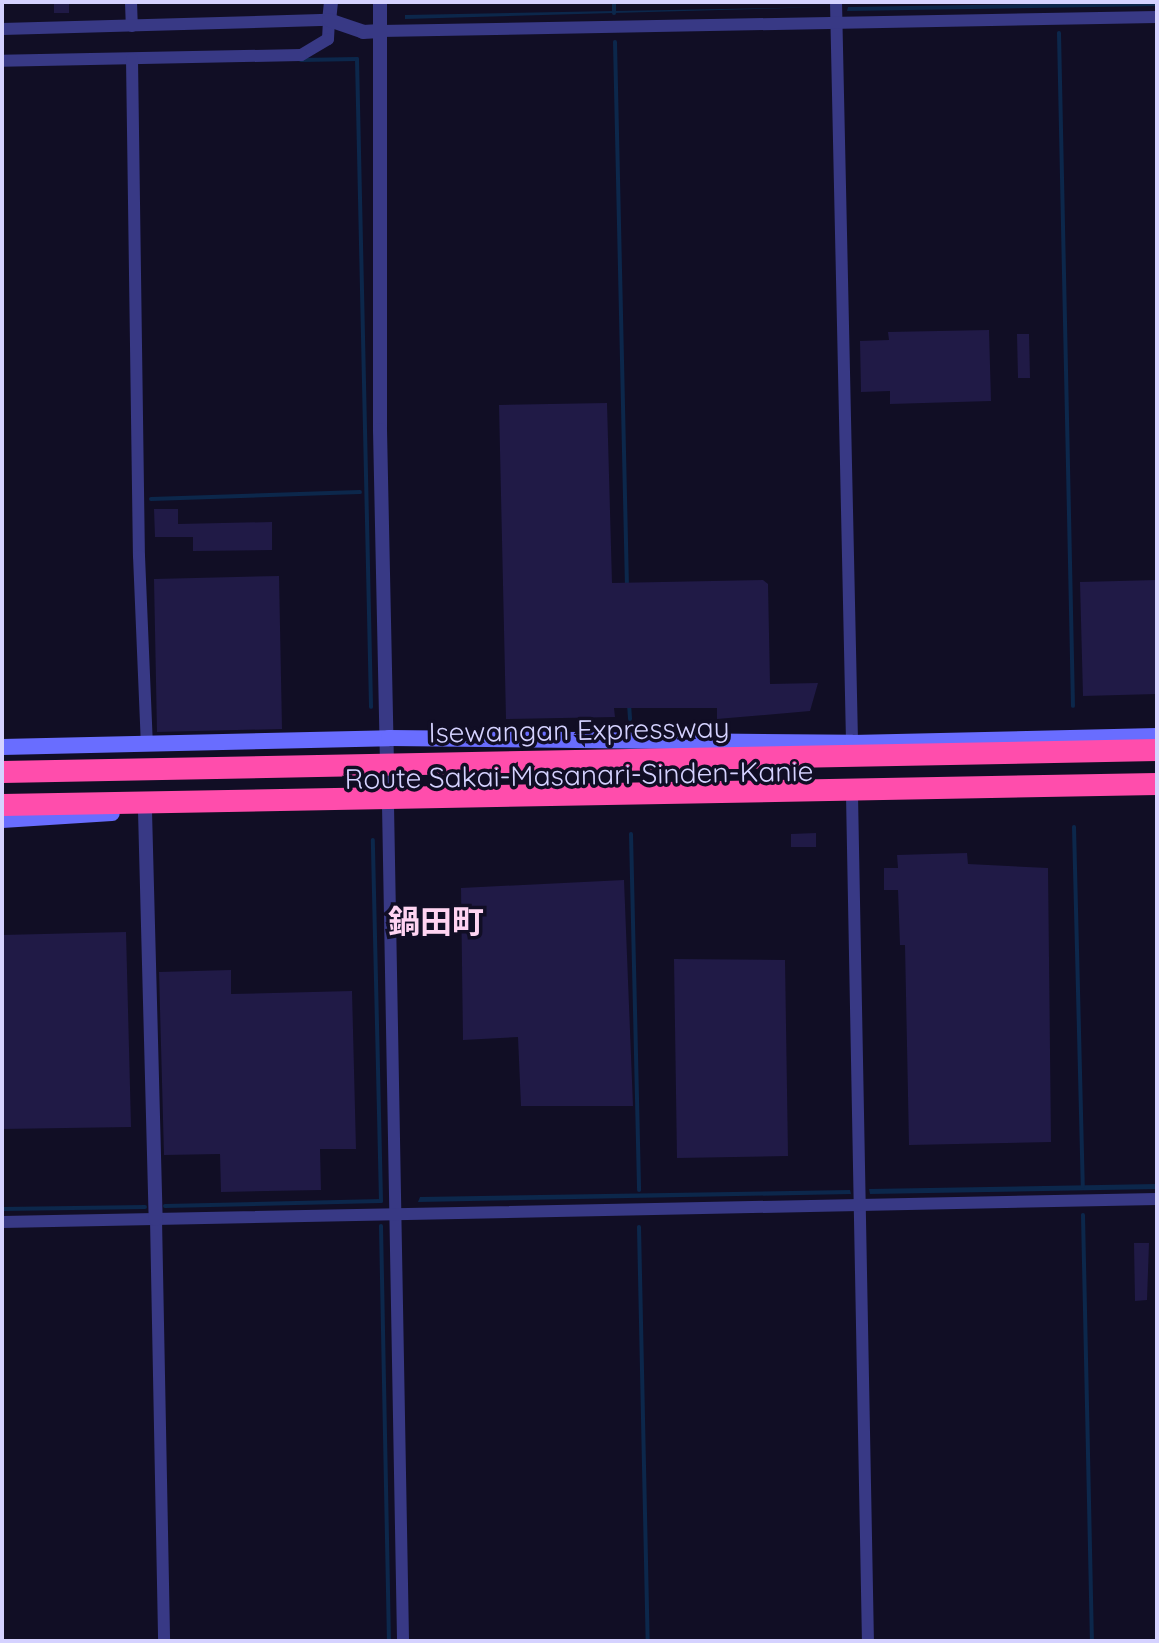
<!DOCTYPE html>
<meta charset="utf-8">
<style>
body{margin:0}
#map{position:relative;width:1159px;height:1643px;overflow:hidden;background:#110e25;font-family:Quicksand,"Noto Sans JP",sans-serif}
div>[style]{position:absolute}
.water>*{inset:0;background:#0c274b}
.stream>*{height:4px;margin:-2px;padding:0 2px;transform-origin:2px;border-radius:2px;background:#0c274b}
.building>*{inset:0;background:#201a46}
.minor>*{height:12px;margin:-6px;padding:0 6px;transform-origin:6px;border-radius:6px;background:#383985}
.tertiary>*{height:14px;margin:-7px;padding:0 7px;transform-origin:7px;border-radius:7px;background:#383985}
.secondary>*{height:16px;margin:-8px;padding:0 8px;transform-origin:8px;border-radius:8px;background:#696dff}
.motorway-bridge>*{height:22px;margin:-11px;padding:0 11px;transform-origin:11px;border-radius:11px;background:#ff4dac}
span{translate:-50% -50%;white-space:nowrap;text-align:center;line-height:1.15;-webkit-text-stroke:7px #110e25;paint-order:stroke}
.street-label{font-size:28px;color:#d5d2ff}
.quarter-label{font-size:32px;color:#ffd4f2;font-weight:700}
.frame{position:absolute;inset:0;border:4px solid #d5d2ff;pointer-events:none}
</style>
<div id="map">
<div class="water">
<div style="clip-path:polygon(1157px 2px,1157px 6px,847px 11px,848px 7px)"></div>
<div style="clip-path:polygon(827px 7px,405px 19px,405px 15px,614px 11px)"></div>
<div style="clip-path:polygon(1157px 1184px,1157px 1189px,870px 1194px,869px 1189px)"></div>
<div style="clip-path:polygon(850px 1190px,851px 1194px,418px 1202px,420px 1197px)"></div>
</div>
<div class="stream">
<div style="left:614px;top:2px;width:11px;rotate:90deg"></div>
<div style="left:1059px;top:33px;width:673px;rotate:88.81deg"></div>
<div style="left:615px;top:42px;width:545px;rotate:88.74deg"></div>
<div style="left:301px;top:60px;width:56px;rotate:-1deg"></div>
<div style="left:357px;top:59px;width:648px;rotate:88.76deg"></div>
<div style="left:151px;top:499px;width:209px;rotate:-1.9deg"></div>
<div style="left:629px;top:704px;width:15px;rotate:86deg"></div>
<div style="left:1074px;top:827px;width:360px;rotate:88.6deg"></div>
<div style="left:631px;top:834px;width:356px;rotate:88.7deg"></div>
<div style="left:165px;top:1206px;width:216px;rotate:-1.3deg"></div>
<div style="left:381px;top:1201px;width:361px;rotate:-91.3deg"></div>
<div style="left:2px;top:1209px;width:143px;rotate:-0.8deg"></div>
<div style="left:1083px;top:1215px;width:426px;rotate:88.8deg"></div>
<div style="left:381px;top:1226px;width:415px;rotate:88.9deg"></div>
<div style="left:639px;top:1227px;width:414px;rotate:88.8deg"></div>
</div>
<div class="building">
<div style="clip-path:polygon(54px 2px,69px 2px,69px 13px,54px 13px)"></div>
<div style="clip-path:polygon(989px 330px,991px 401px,890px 404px,890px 391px,861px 392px,860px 341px,889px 340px,888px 332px)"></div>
<div style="clip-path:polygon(1017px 334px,1029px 334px,1030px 378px,1018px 378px)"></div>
<div style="clip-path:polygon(607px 403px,612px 583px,763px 580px,768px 584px,770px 684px,818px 683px,810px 711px,717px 719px,717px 708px,614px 708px,615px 717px,506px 719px,499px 405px)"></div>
<div style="clip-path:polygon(154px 509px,178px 509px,178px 524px,272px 522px,272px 550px,193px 551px,193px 537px,155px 537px)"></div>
<div style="clip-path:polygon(279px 576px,282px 729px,157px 732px,154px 579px)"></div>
<div style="clip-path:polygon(1157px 580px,1157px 694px,1083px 696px,1080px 582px)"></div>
<div style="clip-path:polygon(816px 833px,816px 847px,791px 847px,791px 834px)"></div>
<div style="clip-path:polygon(967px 853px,968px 864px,1048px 868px,1051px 1142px,909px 1145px,905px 945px,900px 945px,898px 890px,884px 890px,884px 868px,898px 868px,897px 855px)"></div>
<div style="clip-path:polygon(624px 880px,633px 1106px,521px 1106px,518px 1037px,463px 1040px,461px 888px)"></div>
<div style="clip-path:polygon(126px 932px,131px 1127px,2px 1129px,2px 935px)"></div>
<div style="clip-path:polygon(674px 959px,785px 960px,788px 1156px,677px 1158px)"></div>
<div style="clip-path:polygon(231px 970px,231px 994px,352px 991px,356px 1149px,320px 1149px,321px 1190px,221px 1192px,220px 1154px,164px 1155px,159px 972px)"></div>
<div style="clip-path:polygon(1134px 1243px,1149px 1243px,1147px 1300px,1135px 1301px)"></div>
</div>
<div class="minor">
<div style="left:131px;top:2px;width:24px;rotate:88deg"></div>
<div style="left:836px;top:2px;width:741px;rotate:88.76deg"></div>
<div style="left:2px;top:29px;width:327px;rotate:-1.6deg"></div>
<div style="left:329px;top:20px;width:19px;rotate:93deg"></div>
<div style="left:328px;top:39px;width:31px;rotate:149deg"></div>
<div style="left:301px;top:55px;width:299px;rotate:178.9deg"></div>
<div style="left:380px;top:31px;width:777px;rotate:-1.03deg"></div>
<div style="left:132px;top:59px;width:497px;rotate:89.2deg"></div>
<div style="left:139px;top:556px;width:187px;rotate:87.6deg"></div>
<div style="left:852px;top:795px;width:846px;rotate:88.92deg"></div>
<div style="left:388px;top:805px;width:836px;rotate:88.97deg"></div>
<div style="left:156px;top:1219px;width:422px;rotate:88.9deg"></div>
<div style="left:2px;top:1222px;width:1155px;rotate:-1.14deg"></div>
</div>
<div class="tertiary">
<div style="left:331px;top:2px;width:18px;rotate:96deg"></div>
<div style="left:329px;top:20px;width:36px;rotate:19deg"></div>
<div style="left:363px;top:32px;width:17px;rotate:-3deg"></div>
<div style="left:380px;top:2px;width:428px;rotate:90deg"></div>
<div style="left:380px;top:430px;width:375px;rotate:88.8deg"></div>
<div style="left:145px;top:811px;width:408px;rotate:88.5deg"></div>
</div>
<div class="secondary">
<div style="left:2px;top:747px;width:387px;rotate:-1.3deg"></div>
<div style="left:389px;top:738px;width:463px;rotate:0.6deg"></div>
<div style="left:852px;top:743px;width:305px;rotate:-1.3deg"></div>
<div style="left:2px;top:820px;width:110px;rotate:-3.6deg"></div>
</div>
<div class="motorway-bridge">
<div style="left:2px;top:772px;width:1155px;rotate:-1.09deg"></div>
<div style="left:2px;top:805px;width:1155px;rotate:-1.04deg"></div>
</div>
<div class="street-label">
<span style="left:579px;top:730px;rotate:-1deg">Isewangan Expressway</span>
<span style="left:579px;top:775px;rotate:-1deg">Route Sakai-Masanari-Sinden-Kanie</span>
</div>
<div class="quarter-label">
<span style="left:436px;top:921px">鍋田町</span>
</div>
<div class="frame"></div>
</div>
